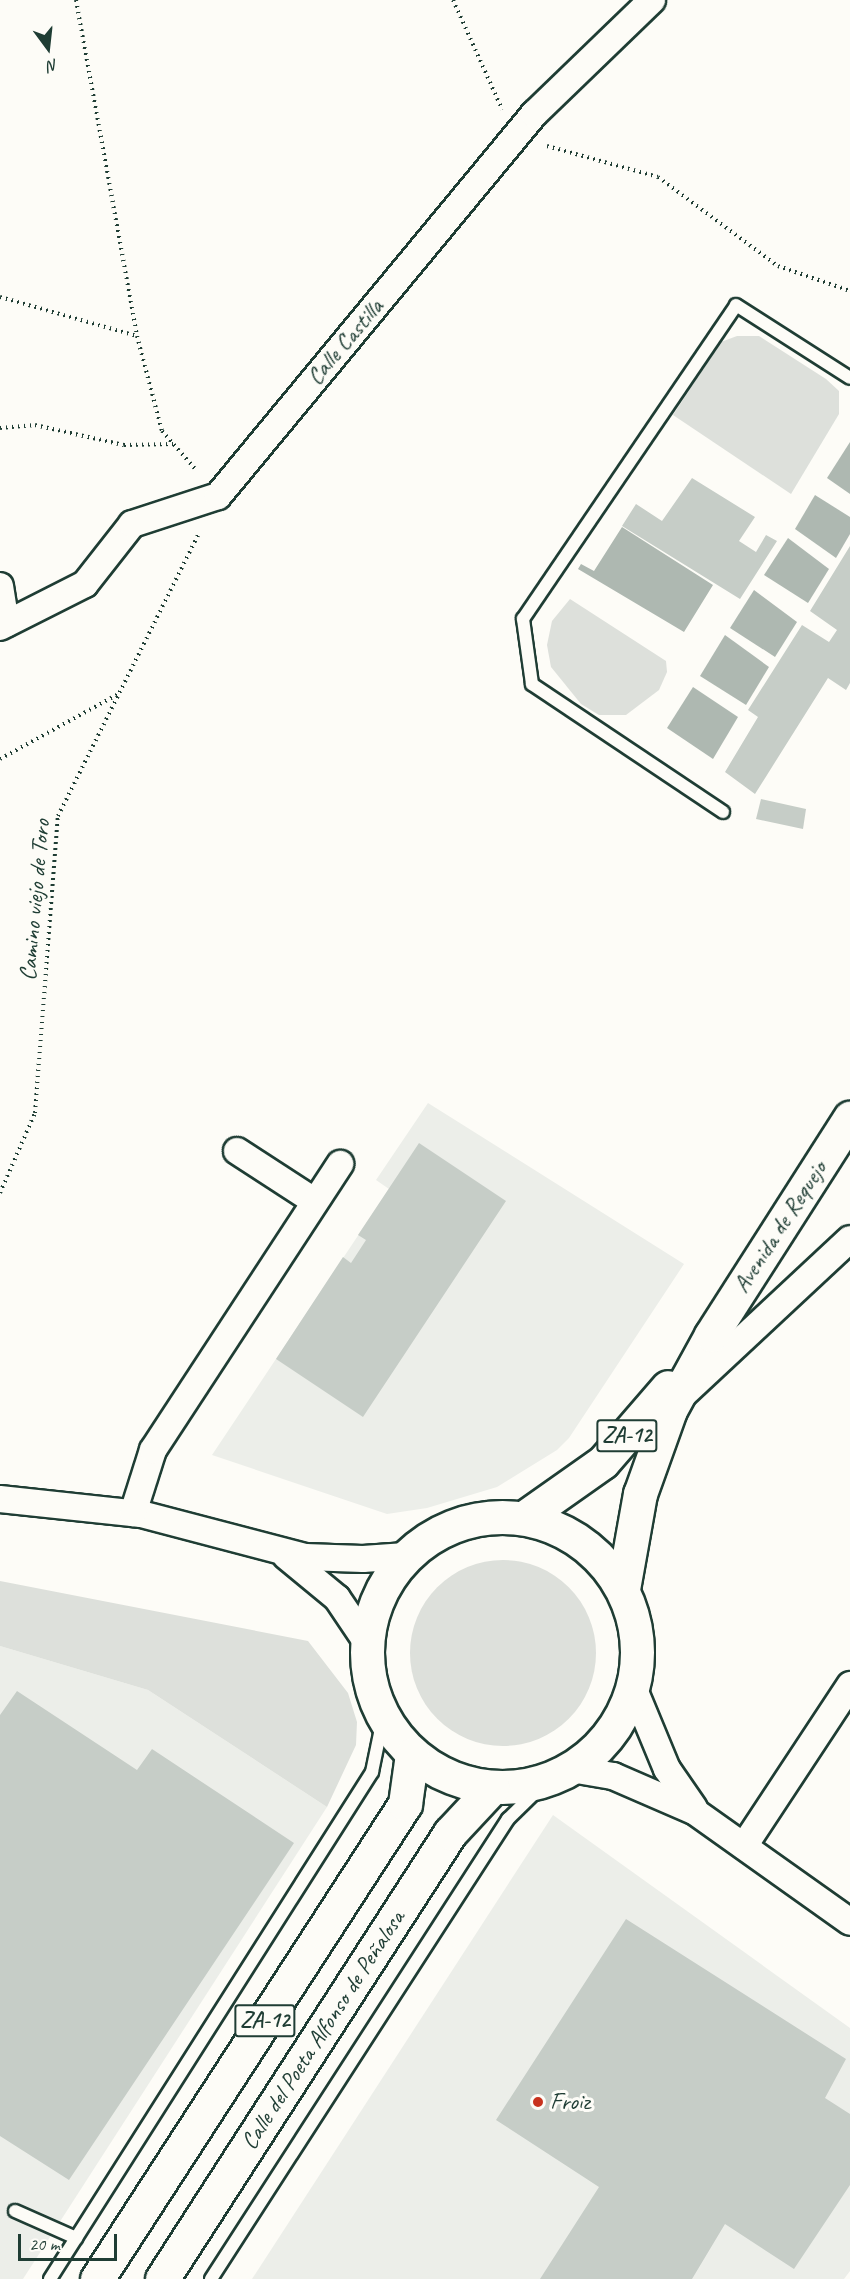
<!DOCTYPE html>
<meta charset="utf-8">
<style>
body{margin:0}
#map{position:relative;width:850px;height:2279px;overflow:hidden;background:#fdfcf7;font-family:Caveat,sans-serif}
div>[style]{position:absolute}
.built>*{inset:0;background:#eceee9}
.green>*{inset:0;background:#dde0db}
.round{border-radius:50%}
.water>*{inset:0;background:#aeb8b1}
.building>*{inset:0;background:#c6cdc7}
.path>*{height:4px;margin-top:-2px;transform-origin:0;background:repeating-linear-gradient(90deg,#1f3d34 0 1.5px,transparent 0 6px)}
.roads{filter:drop-shadow(2px 0 #1f3d34) drop-shadow(-2px 0 #1f3d34) drop-shadow(0 2px #1f3d34) drop-shadow(0 -2px #1f3d34)}
.lane>*{height:12px;margin:-6px;padding:0 6px;transform-origin:6px;border-radius:6px;background:#fdfcf7}
.street>*{height:26px;margin:-13px;padding:0 13px;transform-origin:13px;border-radius:13px;background:#fdfcf7}
.highway>*{height:33px;margin:-16.5px;padding:0 16.5px;transform-origin:16.5px;border-radius:16.5px;background:#fdfcf7}
.highway>.ring{margin:-16.5px;padding:0;box-sizing:content-box;background:none;border:33px solid #fdfcf7;border-radius:50%}
.dots>*{width:16px;height:16px;translate:-50% -50%;box-sizing:border-box;border:3px solid #fdfcf7;border-radius:50%}
span{translate:-50% -50%;white-space:nowrap;text-align:center;line-height:1.15;-webkit-text-stroke:6px #fdfcf7;paint-order:stroke}
.shield-label span{padding:2px 4px;background:#fdfcf7;border:2px solid;border-radius:4px;-webkit-text-stroke-width:0}
.shield-label{font-size:22px;color:#1f3d34;font-weight:700}
.street-label{font-size:24px;color:#1f3d34}
.poi-label{font-size:24px;color:#1f3d34}
.left{translate:0 -50%;text-align:left}
.north{position:absolute;left:18px;top:18px;width:60px;height:60px;-webkit-text-stroke:4px #fdfcf7;paint-order:stroke;rotate:165deg;font-size:16px;font-weight:700;line-height:24px;text-align:center;color:#1f3d34}
.north::after{content:'';display:block;margin:auto;width:21px;height:27px;background:#1f3d34;clip-path:polygon(50% 0,100% 100%,50% 72%,0 100%)}
.scale{position:absolute;left:18px;top:2234px;width:99px;height:27px;box-sizing:border-box;border:3px solid #1f3d34;border-top:0;padding-left:8px;font-size:18px;line-height:21px;white-space:nowrap;color:#1f3d34;-webkit-text-stroke:4px #fdfcf7;paint-order:stroke}
</style>
<div id="map">
<div class="built">
<div style="clip-path:polygon(428px 1103px,684px 1264px,569px 1438px,557px 1450px,497px 1487px,427px 1508px,387px 1514px,212px 1455px,389px 1189px,376px 1180px)"></div>
<div style="clip-path:polygon(0 1646px,148px 1690px,327px 1807px,23px 2279px,0 2279px)"></div>
<div style="clip-path:polygon(553px 1815px,850px 2028px,850px 2271px,844px 2279px,252px 2279px)"></div>
</div>
<div class="green">
<div style="clip-path:polygon(737px 336px,759px 336px,826px 379px,839px 391px,839px 414px,791px 494px,673px 415px,721px 342px)"></div>
<div style="clip-path:polygon(570px 599px,666px 661px,667px 672px,659px 690px,626px 715px,599px 715px,581px 704px,551px 667px,547px 645px,552px 621px)"></div>
<div class="round" style="left:410px;top:1560px;width:186px;height:186px"></div>
<div style="clip-path:polygon(0 1581px,308px 1641px,348px 1693px,357px 1722px,356px 1745px,327px 1807px,148px 1690px,0 1646px)"></div>
</div>
<div class="water">
<div style="clip-path:polygon(850px 442px,850px 494px,827px 478px)"></div>
<div style="clip-path:polygon(815px 495px,850px 517px,850px 534px,836px 558px,795px 529px)"></div>
<div style="clip-path:polygon(622px 527px,713px 585px,684px 632px,578px 569px,581px 564px,594px 571px)"></div>
<div style="clip-path:polygon(788px 538px,829px 569px,808px 603px,764px 575px)"></div>
<div style="clip-path:polygon(754px 590px,797px 622px,775px 657px,730px 628px)"></div>
<div style="clip-path:polygon(725px 635px,769px 667px,746px 705px,700px 676px)"></div>
<div style="clip-path:polygon(693px 687px,738px 717px,713px 759px,667px 728px)"></div>
</div>
<div class="building">
<div style="clip-path:polygon(692px 478px,755px 517px,739px 541px,756px 552px,766px 535px,777px 541px,740px 599px,622px 526px,636px 504px,662px 521px)"></div>
<div style="clip-path:polygon(850px 546px,850px 683px,846px 690px,828px 678px,755px 794px,725px 772px,758px 717px,748px 710px,802px 625px,829px 642px,837px 630px,810px 611px)"></div>
<div style="clip-path:polygon(761px 799px,806px 809px,803px 829px,756px 819px)"></div>
<div style="clip-path:polygon(419px 1143px,506px 1201px,363px 1417px,276px 1359px,343px 1257px,351px 1263px,366px 1240px,358px 1235px)"></div>
<div style="clip-path:polygon(17px 1691px,137px 1770px,152px 1749px,294px 1843px,69px 2180px,0 2136px,0 1715px)"></div>
<div style="clip-path:polygon(626px 1919px,846px 2059px,825px 2098px,850px 2114px,850px 2185px,794px 2269px,725px 2224px,692px 2279px,540px 2279px,599px 2187px,496px 2120px)"></div>
</div>
<div class="path">
<div style="left:76px;top:0;width:341px;rotate:79.7deg"></div>
<div style="left:137px;top:336px;width:98px;rotate:75.3deg"></div>
<div style="left:162px;top:431px;width:53px;rotate:48.8deg"></div>
<div style="left:453px;top:0;width:120px;rotate:65.8deg"></div>
<div style="left:547px;top:146px;width:115px;rotate:15.6deg"></div>
<div style="left:658px;top:177px;width:149px;rotate:36.6deg"></div>
<div style="left:778px;top:266px;width:76px;rotate:19.1deg"></div>
<div style="left:0;top:297px;width:142px;rotate:15.9deg"></div>
<div style="left:0;top:428px;width:35px;rotate:-5deg"></div>
<div style="left:35px;top:425px;width:91px;rotate:12.7deg"></div>
<div style="left:124px;top:445px;width:49px;rotate:-1.2deg"></div>
<div style="left:0;top:759px;width:135px;rotate:-28.8deg"></div>
<div style="left:0;top:1193px;width:87px;rotate:-66.4deg"></div>
<div style="left:35px;top:1113px;width:298px;rotate:-85.6deg"></div>
<div style="left:58px;top:816px;width:316px;rotate:-63.5deg"></div>
</div>
<div class="roads">
<div class="lane">
<div style="left:723px;top:812px;width:230px;rotate:-146.2deg"></div>
<div style="left:532px;top:684px;width:66px;rotate:-97.9deg"></div>
<div style="left:523px;top:619px;width:379px;rotate:-55.8deg"></div>
<div style="left:736px;top:305px;width:135px;rotate:32.6deg"></div>
<div style="left:15px;top:2211px;width:67px;rotate:23.9deg"></div>
<div style="left:50px;top:2279px;width:601px;rotate:-57.58deg"></div>
<div style="left:372px;top:1772px;width:54px;rotate:-78.3deg"></div>
<div style="left:211px;top:2279px;width:548px;rotate:-57.15deg"></div>
<div style="left:508px;top:1819px;width:57px;rotate:-44.3deg"></div>
</div>
<div class="street">
<div style="left:0;top:586px;width:38px;rotate:81deg"></div>
<div style="left:0;top:627px;width:95px;rotate:-26.8deg"></div>
<div style="left:85px;top:584px;width:76px;rotate:-51.9deg"></div>
<div style="left:132px;top:524px;width:90px;rotate:-18deg"></div>
<div style="left:218px;top:496px;width:496px;rotate:-50.4deg"></div>
<div style="left:534px;top:114px;width:164px;rotate:-44deg"></div>
<div style="left:237px;top:1151px;width:92px;rotate:33deg"></div>
<div style="left:686px;top:1392px;width:224px;rotate:-43deg"></div>
<div style="left:0;top:1499px;width:142px;rotate:6.1deg"></div>
<div style="left:141px;top:1514px;width:170px;rotate:14.7deg"></div>
<div style="left:305px;top:1557px;width:58px;rotate:2deg"></div>
<div style="left:363px;top:1559px;width:43px;rotate:-4deg"></div>
<div style="left:133px;top:1513px;width:66px;rotate:-72.4deg"></div>
<div style="left:153px;top:1450px;width:342px;rotate:-56.8deg"></div>
<div style="left:286px;top:1556px;width:66px;rotate:39.5deg"></div>
<div style="left:337px;top:1598px;width:52px;rotate:56deg"></div>
<div style="left:633px;top:1687px;width:89px;rotate:67.5deg"></div>
<div style="left:667px;top:1769px;width:47px;rotate:55.3deg"></div>
<div style="left:571px;top:1769px;width:43px;rotate:9.5deg"></div>
<div style="left:613px;top:1776px;width:88px;rotate:23.4deg"></div>
<div style="left:694px;top:1811px;width:191px;rotate:35.4deg"></div>
<div style="left:744px;top:1846px;width:193px;rotate:-56.6deg"></div>
</div>
<div class="highway">
<div class="ring" style="left:367px;top:1517px;width:237px;height:237px"></div>
<div style="left:525px;top:1517px;width:95px;rotate:-35.2deg"></div>
<div style="left:603px;top:1462px;width:99px;rotate:-49.1deg"></div>
<div style="left:623px;top:1589px;width:97px;rotate:-79.9deg"></div>
<div style="left:640px;top:1494px;width:89px;rotate:-70.3deg"></div>
<div style="left:670px;top:1410px;width:85px;rotate:-61.3deg"></div>
<div style="left:711px;top:1335px;width:258px;rotate:-57.4deg"></div>
<div style="left:97px;top:2279px;width:566px;rotate:-57.04deg"></div>
<div style="left:405px;top:1804px;width:50px;rotate:-82deg"></div>
<div style="left:162px;top:2279px;width:531px;rotate:-57.15deg"></div>
<div style="left:450px;top:1833px;width:62px;rotate:-47deg"></div>
</div>
</div>
<div class="dots">
<div style="left:538px;top:2102px;background:#c8321e"></div>
</div>
<div class="shield-label">
<span style="left:627px;top:1436px">ZA-12</span>
<span style="left:265px;top:2021px">ZA-12</span>
</div>
<div class="street-label">
<span style="left:345px;top:342px;rotate:-50deg">Calle Castilla</span>
<span style="left:35px;top:900px;rotate:-85deg">Camino viejo de Toro</span>
<span style="left:780px;top:1227px;rotate:-57deg">Avenida de Requejo</span>
<span style="left:323px;top:2030px;rotate:-57deg">Calle del Poeta Alfonso de Peñalosa</span>
</div>
<div class="poi-label">
<span class="left" style="left:550px;top:2102px">Froiz</span>
</div>
<div class="north">N</div>
<div class="scale">20 m</div>
</div>
